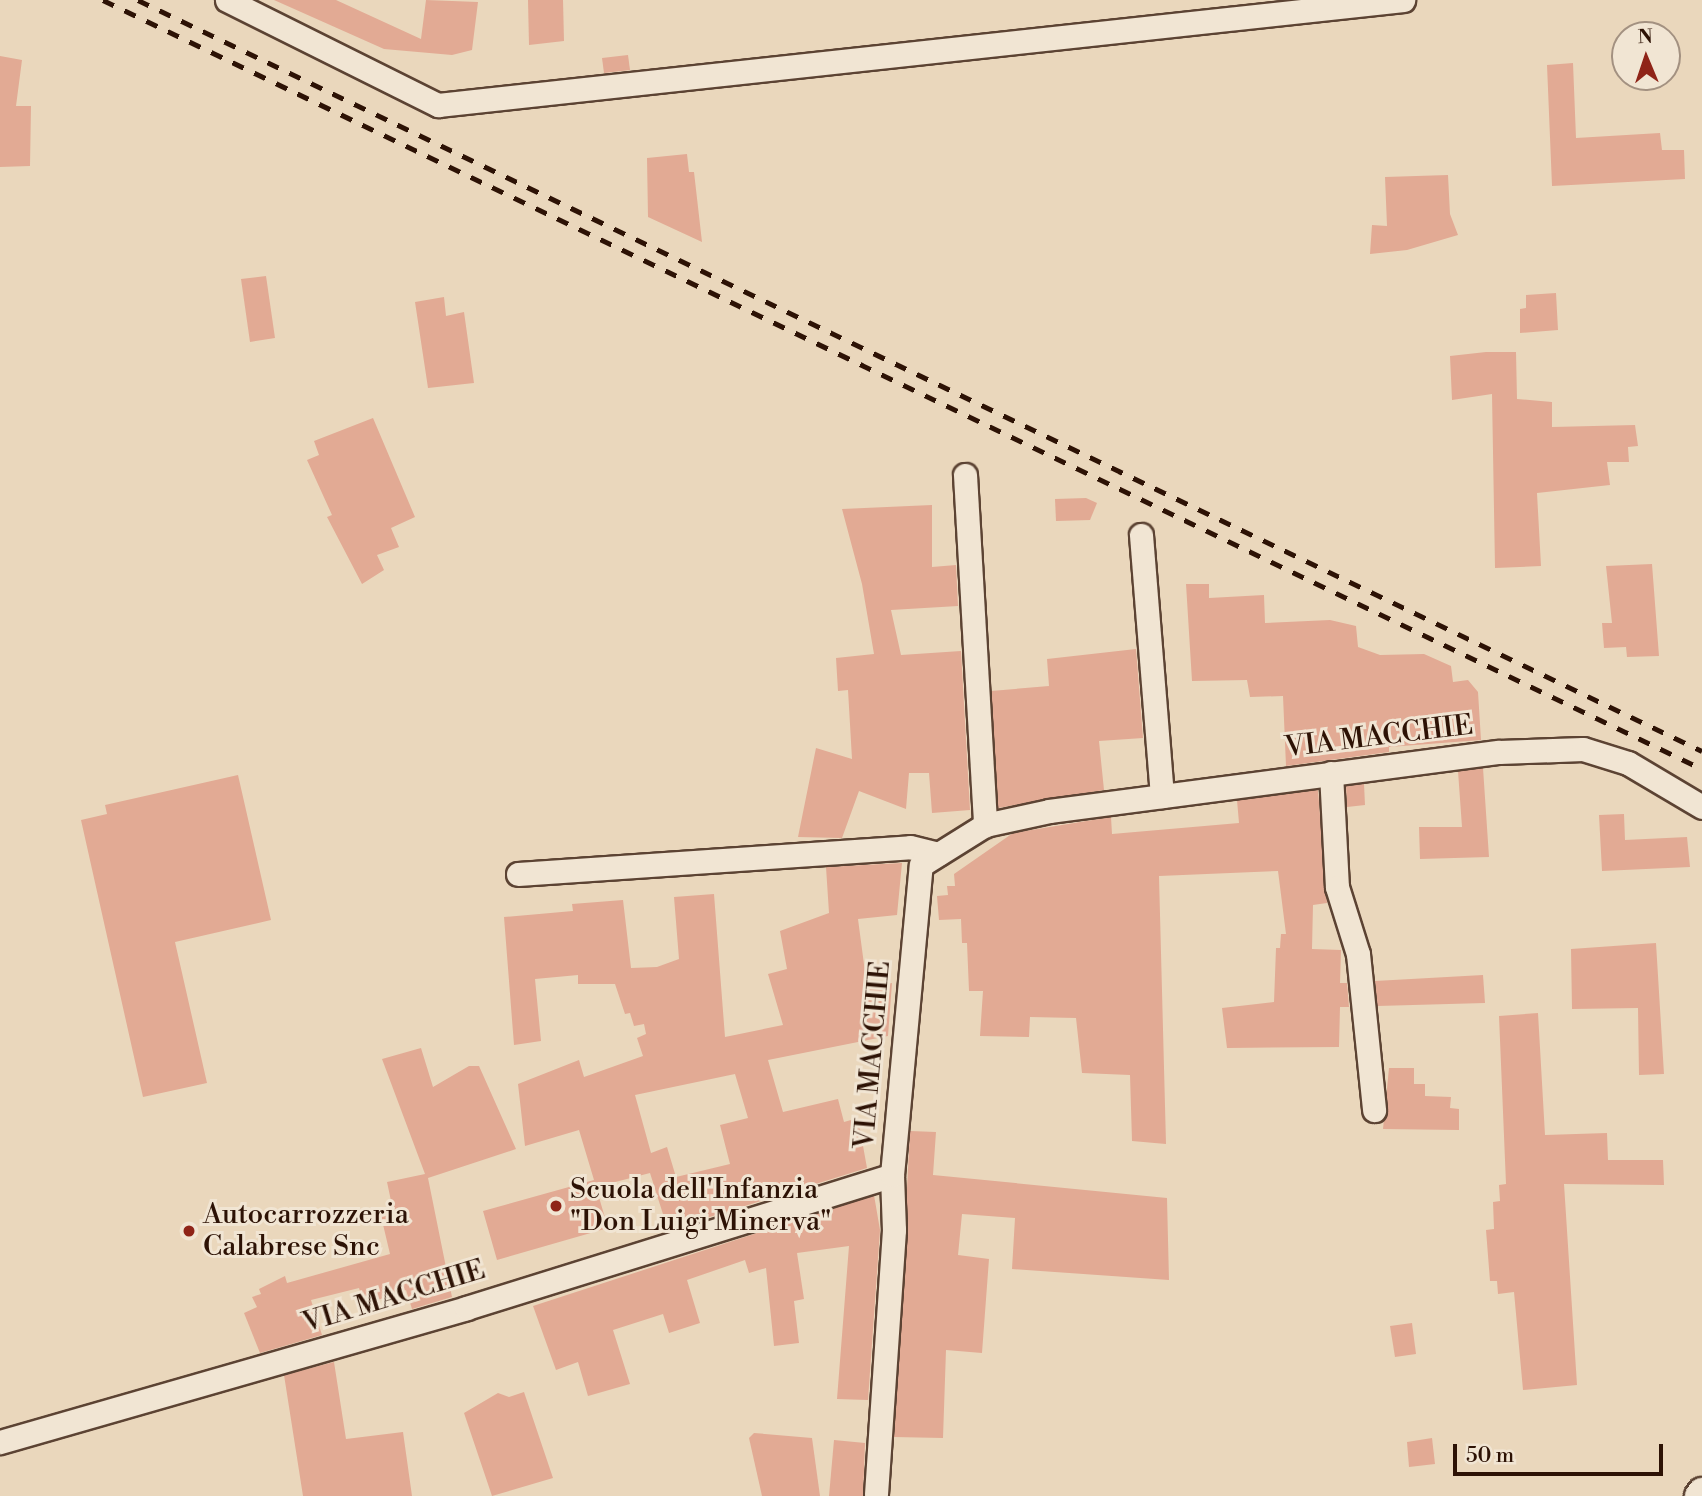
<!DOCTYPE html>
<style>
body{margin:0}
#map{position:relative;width:1702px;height:1496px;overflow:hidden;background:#ead7bc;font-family:"Libre Bodoni",serif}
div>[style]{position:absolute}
.building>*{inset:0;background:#e2aa94}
.roads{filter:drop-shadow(2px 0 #5c4333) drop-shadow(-2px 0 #5c4333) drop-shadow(0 2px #5c4333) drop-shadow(0 -2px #5c4333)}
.minor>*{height:23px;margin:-11.5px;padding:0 11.5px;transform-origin:11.5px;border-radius:11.5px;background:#f1e5d3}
.tertiary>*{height:28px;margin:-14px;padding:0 14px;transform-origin:14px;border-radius:14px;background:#f1e5d3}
.rail>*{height:5px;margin-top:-2.5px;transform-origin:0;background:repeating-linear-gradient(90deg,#2d1205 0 12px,transparent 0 24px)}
.dots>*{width:19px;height:19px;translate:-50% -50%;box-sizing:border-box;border:4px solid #f1e5d3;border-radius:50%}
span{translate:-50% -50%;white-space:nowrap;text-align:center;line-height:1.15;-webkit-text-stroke:6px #f1e5d3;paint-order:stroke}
.street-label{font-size:28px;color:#2d1205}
.poi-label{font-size:28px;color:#2d1205}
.left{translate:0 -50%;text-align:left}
.north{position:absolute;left:1611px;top:21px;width:70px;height:70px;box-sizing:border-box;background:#f1e5d3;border:2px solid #a39181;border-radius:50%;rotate:358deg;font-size:19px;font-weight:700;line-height:28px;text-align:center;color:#2d1205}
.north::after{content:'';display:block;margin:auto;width:24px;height:32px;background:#8f2418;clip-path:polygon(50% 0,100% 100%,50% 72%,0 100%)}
.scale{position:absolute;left:1453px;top:1444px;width:210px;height:32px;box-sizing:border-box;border:4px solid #2d1205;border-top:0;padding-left:9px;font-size:21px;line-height:24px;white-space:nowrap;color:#2d1205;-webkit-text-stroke:5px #f1e5d3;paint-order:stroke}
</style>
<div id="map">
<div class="building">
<div style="clip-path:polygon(274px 0,336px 0,421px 39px,426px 0,478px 2px,472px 50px,452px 55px,384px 49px)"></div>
<div style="clip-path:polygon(528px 0,563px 0,564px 41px,529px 45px)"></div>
<div style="clip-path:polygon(628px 55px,630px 70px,604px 73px,602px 58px)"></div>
<div style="clip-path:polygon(0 56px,22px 60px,16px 106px,31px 106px,30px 166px,0 167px)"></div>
<div style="clip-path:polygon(1573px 63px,1576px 138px,1660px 133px,1662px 150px,1684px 150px,1685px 179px,1552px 186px,1547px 65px)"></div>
<div style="clip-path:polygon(687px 154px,689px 172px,694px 172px,702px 242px,648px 217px,647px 158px)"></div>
<div style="clip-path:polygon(1448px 175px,1450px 214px,1458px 235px,1407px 250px,1370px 254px,1372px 225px,1387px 226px,1385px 177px)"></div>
<div style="clip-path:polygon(266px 276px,275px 338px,250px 342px,241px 279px)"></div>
<div style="clip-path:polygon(1556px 293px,1558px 330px,1520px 333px,1520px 309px,1526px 308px,1526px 295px)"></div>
<div style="clip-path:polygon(444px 297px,446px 316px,464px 312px,474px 383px,428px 388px,415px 302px)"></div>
<div style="clip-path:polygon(1486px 352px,1516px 352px,1517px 399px,1552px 402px,1552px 427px,1635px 425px,1638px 446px,1628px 447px,1629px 462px,1607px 462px,1610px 485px,1537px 493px,1541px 566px,1495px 568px,1492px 394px,1452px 400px,1450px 356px)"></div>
<div style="clip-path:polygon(373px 418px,415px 517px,391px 528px,399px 547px,377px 555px,384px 570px,362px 584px,327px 517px,332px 515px,307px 460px,319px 455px,314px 441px)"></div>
<div style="clip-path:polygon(1086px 498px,1097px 503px,1090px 520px,1056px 521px,1055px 499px)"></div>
<div style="clip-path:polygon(932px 505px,932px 567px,956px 565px,958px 606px,891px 610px,901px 655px,961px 651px,970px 810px,932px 813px,929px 773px,909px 773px,906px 809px,859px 791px,842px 838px,798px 837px,816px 748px,852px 759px,848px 690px,838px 691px,836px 658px,874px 654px,862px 584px,842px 509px)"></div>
<div style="clip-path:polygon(1652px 564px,1659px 656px,1627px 657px,1626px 647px,1604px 648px,1602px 623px,1612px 623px,1606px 566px)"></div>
<div style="clip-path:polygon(1186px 584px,1209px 584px,1209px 598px,1264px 595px,1265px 623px,1330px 620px,1356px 626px,1358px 647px,1380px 655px,1424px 654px,1451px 666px,1453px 682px,1468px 680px,1478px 692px,1481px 740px,1389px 747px,1389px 752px,1286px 766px,1283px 696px,1250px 697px,1247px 680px,1192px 681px)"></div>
<div style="clip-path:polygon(1136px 649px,1143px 738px,1099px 741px,1104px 790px,998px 808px,991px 691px,1049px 686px,1047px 659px)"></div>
<div style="clip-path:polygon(1483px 768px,1489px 857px,1420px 859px,1419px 827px,1462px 827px,1458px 771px)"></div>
<div style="clip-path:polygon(238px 775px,271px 920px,175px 942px,207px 1083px,143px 1097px,81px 820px,107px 814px,105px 805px)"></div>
<div style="clip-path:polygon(1364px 784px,1365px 805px,1347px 807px,1346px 786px)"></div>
<div style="clip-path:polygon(1318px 790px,1327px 903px,1313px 905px,1312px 949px,1341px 950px,1340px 983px,1347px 983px,1349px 1007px,1340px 1007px,1339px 1047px,1227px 1048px,1222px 1008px,1274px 1002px,1276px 948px,1280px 948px,1281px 934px,1286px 934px,1278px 871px,1159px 876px,1166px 1144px,1132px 1141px,1130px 1075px,1082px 1073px,1076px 1018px,1030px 1017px,1029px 1037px,980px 1036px,983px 991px,969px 991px,967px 943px,962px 943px,961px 919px,939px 920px,937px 896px,948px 895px,947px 886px,955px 886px,954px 874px,1013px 833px,1111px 817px,1112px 834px,1239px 823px,1237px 800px)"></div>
<div style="clip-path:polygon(1624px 814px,1625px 840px,1687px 837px,1690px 867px,1602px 871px,1599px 815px)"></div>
<div style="clip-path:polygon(evenodd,902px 863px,897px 915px,858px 919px,867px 987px,892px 983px,888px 1036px,768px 1060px,783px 1112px,838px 1099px,844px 1122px,858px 1118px,867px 1168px,668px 1230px,650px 1173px,596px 1187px,608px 1228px,497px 1260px,483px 1211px,594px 1180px,579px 1130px,525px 1146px,518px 1084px,579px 1060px,584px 1077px,643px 1056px,637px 1038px,646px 1034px,644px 1024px,634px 1026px,630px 1013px,625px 1014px,615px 984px,578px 984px,578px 975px,535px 979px,541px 1041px,514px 1045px,504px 917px,573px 911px,572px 904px,623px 900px,631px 968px,657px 967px,679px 959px,674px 897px,714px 894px,725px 1037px,783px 1025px,768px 974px,787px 969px,780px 931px,829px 913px,826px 867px,902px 863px,735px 1074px,748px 1118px,720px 1125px,730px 1164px,676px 1177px,667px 1147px,651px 1153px,635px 1095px,735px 1074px)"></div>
<div style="clip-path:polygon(1656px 943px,1664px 1074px,1639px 1075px,1638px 1008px,1572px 1009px,1571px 949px)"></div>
<div style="clip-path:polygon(1483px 975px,1485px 1003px,1377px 1006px,1375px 981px)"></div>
<div style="clip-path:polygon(1538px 1013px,1545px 1135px,1607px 1133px,1608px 1160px,1663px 1160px,1664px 1185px,1564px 1184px,1577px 1385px,1523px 1390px,1514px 1292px,1498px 1294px,1497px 1281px,1490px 1281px,1486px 1230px,1494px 1229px,1493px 1202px,1500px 1201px,1499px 1185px,1506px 1184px,1499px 1016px)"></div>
<div style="clip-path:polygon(421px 1048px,433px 1087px,469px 1066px,479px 1066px,516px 1149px,428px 1178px,452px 1297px,412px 1309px,406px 1290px,364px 1305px,359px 1288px,311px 1300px,322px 1335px,260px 1353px,244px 1313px,257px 1307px,252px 1297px,261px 1294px,259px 1289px,285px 1276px,287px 1283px,390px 1254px,381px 1216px,394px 1215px,387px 1182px,425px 1174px,382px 1059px)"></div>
<div style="clip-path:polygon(1389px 1068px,1414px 1068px,1414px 1084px,1425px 1084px,1425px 1096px,1451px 1097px,1450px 1108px,1459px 1109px,1459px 1130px,1383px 1129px)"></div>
<div style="clip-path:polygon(910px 1131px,936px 1132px,933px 1175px,1167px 1198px,1169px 1280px,1012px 1269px,1015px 1218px,962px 1214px,958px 1255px,989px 1259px,982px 1353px,946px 1350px,943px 1438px,894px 1437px)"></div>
<div style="clip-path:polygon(874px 1195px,880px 1230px,868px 1400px,837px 1399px,849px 1246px,797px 1253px,804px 1299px,794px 1301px,799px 1343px,774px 1346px,766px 1268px,749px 1273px,745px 1260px,687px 1280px,700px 1323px,669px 1333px,663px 1314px,613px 1330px,630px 1384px,588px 1396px,578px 1362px,556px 1370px,533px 1306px)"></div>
<div style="clip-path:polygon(1412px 1323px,1416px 1354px,1395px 1357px,1390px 1326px)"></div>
<div style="clip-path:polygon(334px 1362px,346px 1439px,403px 1432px,412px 1496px,303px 1496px,284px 1375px)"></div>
<div style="clip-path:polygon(524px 1392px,553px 1478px,492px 1496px,464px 1413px,498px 1393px,509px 1397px)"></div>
<div style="clip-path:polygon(754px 1433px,812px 1438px,820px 1496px,762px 1496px,749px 1438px)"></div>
<div style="clip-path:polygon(1432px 1438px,1435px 1464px,1409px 1467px,1407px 1442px)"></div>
<div style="clip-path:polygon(834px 1440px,865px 1443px,863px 1496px,829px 1496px)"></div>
</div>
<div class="roads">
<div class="minor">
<div style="left:227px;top:0;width:236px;rotate:26.5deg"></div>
<div style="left:438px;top:105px;width:971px;rotate:-6.21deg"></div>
<div style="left:965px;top:475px;width:351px;rotate:86.7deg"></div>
<div style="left:1141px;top:535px;width:262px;rotate:85.4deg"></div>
<div style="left:1331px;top:773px;width:114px;rotate:87deg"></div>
<div style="left:1337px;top:887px;width:70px;rotate:72.6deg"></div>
<div style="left:1358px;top:954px;width:157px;rotate:84.1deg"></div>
<div style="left:518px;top:874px;width:393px;rotate:-3.9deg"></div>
<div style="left:910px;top:847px;width:29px;rotate:14deg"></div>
<div style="left:0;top:1442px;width:485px;rotate:-16deg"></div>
<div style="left:466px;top:1308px;width:446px;rotate:-17.3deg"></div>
<div style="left:876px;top:1494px;width:265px;rotate:-86.1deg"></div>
<div style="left:894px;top:1230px;width:55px;rotate:-92.1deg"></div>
<div style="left:892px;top:1175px;width:311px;rotate:-84.7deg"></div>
<div style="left:921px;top:865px;width:75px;rotate:-32deg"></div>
<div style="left:985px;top:825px;width:66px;rotate:-12.3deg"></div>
<div style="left:1049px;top:811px;width:454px;rotate:-7.5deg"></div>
<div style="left:1499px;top:752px;width:84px;rotate:-2deg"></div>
<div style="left:1583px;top:749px;width:47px;rotate:17.3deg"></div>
<div style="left:1628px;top:763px;width:86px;rotate:30.7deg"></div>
</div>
<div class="tertiary">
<div style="left:1699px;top:1496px;width:5px;rotate:-53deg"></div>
</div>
</div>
<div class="rail">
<div style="left:103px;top:0;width:1774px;rotate:25.68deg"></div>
<div style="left:138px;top:0;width:1735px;rotate:25.65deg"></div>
</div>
<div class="dots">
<div style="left:556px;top:1206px;background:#8f2418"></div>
<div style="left:189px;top:1231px;background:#8f2418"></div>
</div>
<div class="street-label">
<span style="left:1379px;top:737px;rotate:-7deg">VIA MACCHIE</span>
<span style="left:873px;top:1055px;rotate:-85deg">VIA MACCHIE</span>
<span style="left:394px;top:1297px;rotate:-17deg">VIA MACCHIE</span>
</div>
<div class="poi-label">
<span class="left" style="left:570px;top:1206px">Scuola dell'Infanzia<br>"Don Luigi Minerva"</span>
<span class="left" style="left:203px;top:1231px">Autocarrozzeria<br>Calabrese Snc</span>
</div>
<div class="north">N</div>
<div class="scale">50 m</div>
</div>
